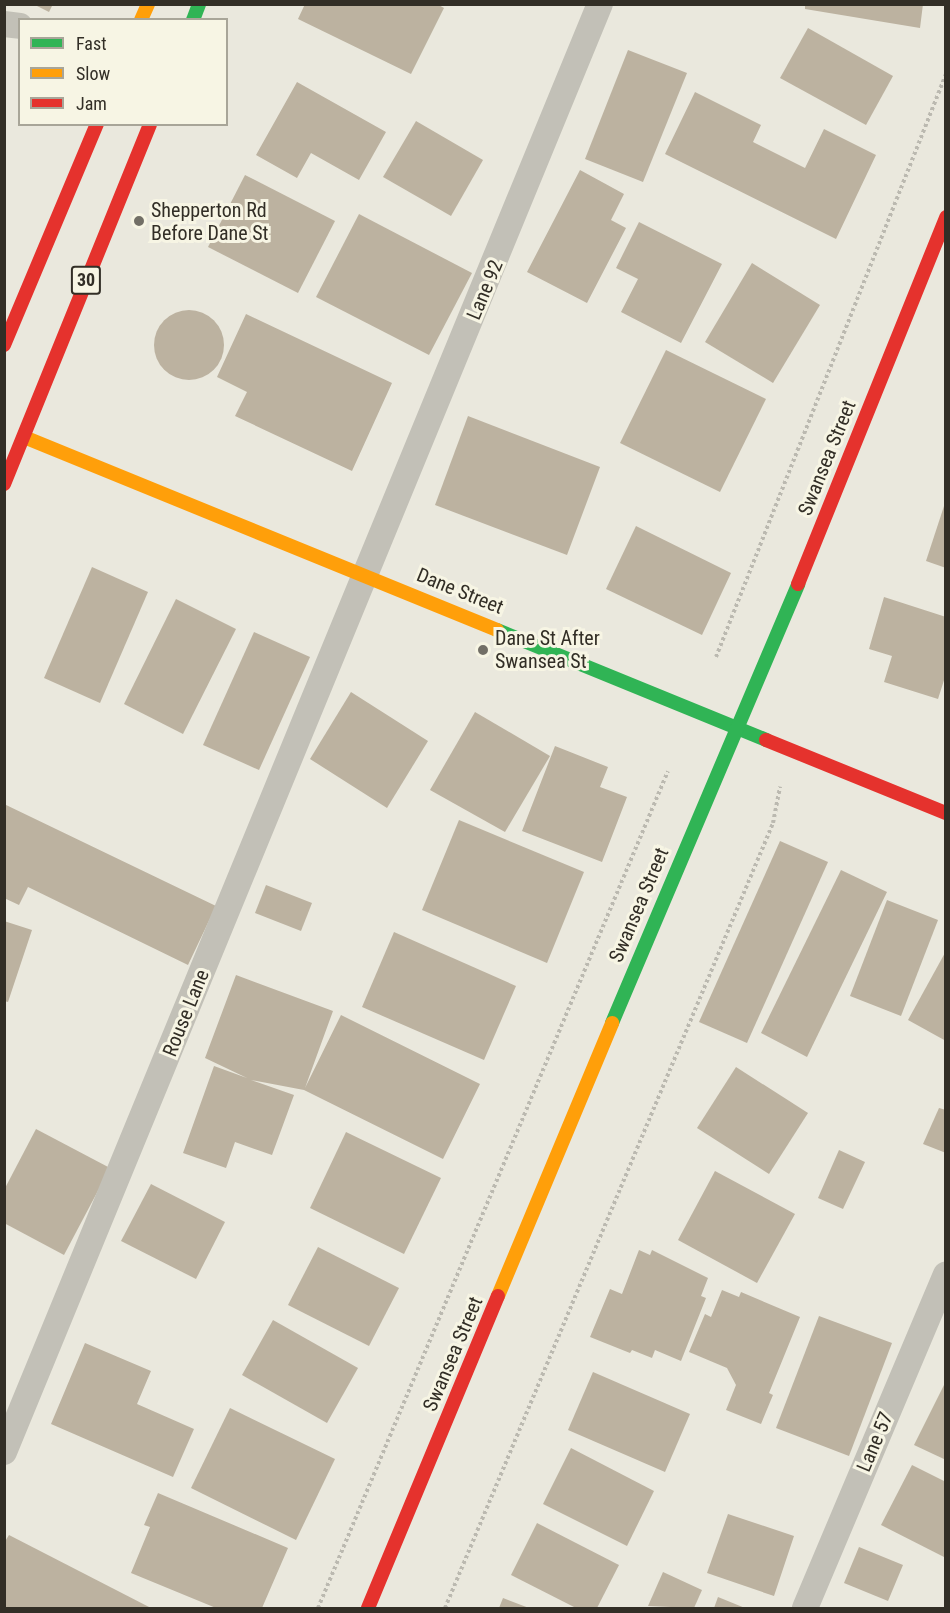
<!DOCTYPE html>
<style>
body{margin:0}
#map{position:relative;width:950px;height:1613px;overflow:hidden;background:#eae8dd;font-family:"Roboto Condensed",sans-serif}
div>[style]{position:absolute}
.building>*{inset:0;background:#bcb2a0}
.round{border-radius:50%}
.path>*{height:4px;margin-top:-2px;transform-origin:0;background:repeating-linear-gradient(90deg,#bbb9b0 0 3px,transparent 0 6px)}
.lane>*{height:26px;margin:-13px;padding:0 13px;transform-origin:13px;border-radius:13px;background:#c2c0b7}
.fast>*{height:14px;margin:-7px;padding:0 7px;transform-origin:7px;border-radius:7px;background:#30b455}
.slow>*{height:14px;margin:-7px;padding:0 7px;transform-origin:7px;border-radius:7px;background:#ff9f0a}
.jam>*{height:14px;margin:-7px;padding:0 7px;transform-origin:7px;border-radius:7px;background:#e5322d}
.dots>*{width:16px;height:16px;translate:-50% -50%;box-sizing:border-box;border:3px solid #f7f5e4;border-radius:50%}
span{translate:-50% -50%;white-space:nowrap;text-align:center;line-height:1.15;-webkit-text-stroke:6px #f7f5e4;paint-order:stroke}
.shield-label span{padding:2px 4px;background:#f7f5e4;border:2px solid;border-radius:4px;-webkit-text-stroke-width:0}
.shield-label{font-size:18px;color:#322e26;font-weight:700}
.poi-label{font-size:20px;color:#322e26}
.left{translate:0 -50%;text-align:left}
.street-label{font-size:20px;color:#322e26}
.frame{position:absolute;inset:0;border:6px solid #322e26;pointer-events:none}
.legend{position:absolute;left:18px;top:18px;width:210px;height:108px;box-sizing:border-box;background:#f7f5e4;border:2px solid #a8a598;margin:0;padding:8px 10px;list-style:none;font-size:18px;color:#322e26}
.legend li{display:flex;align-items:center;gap:12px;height:30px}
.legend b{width:30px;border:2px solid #a8a598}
</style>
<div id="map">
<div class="building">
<div style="clip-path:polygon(33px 4px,53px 4px,49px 12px)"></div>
<div style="clip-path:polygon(305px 4px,437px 4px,444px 8px,411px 74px,298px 19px)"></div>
<div style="clip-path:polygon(805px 4px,923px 4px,920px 28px,805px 9px)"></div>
<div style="clip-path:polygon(808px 28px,893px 76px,866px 125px,780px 78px)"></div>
<div style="clip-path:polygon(628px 50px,687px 73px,643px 182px,585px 159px)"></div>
<div style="clip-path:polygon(297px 82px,386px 132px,359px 180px,311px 153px,297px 178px,256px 155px)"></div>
<div style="clip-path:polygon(695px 92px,761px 125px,753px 142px,805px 168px,824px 129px,876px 155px,836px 239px,665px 154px)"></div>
<div style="clip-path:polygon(416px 121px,483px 160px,451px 216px,383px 177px)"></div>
<div style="clip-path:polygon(580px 170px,624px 194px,611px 220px,626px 228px,587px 303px,527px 272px)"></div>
<div style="clip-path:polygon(245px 175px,335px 221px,298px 293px,208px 247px)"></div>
<div style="clip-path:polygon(359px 214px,472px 273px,429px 355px,316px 297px)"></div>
<div style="clip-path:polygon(639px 222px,722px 264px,681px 343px,621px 312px,638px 279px,616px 268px)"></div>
<div style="clip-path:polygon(752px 263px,820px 305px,773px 383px,705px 342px)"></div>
<div class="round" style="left:154px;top:310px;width:70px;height:70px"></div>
<div style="clip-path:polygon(246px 314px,392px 383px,352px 471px,235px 416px,247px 392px,217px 377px)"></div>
<div style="clip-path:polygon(666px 350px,766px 399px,720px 492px,620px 443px)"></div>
<div style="clip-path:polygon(468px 416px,600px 467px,567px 555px,435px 505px)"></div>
<div style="clip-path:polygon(945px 503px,946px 503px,946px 568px,926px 561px)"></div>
<div style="clip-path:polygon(636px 526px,731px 573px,702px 635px,606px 589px)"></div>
<div style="clip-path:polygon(92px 567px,148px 592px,100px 703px,44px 678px)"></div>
<div style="clip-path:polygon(884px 597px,946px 617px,946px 674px,938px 699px,884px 682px,892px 656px,869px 649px)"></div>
<div style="clip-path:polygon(176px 599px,236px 629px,183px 734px,124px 704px)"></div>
<div style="clip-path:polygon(254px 632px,310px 657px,259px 770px,203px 745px)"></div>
<div style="clip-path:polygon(351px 692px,428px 741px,387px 808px,310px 759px)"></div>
<div style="clip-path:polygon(475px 712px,550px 756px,505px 832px,430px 790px)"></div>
<div style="clip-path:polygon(555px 746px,608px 767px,600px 787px,627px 797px,602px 862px,522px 831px)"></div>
<div style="clip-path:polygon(4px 804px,216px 906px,188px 965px,28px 887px,19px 905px,4px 898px)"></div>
<div style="clip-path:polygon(459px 820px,584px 872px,547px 963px,422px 910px)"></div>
<div style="clip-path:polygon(780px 841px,828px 862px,747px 1043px,699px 1022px)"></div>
<div style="clip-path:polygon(841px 870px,887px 892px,807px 1057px,761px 1033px)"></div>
<div style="clip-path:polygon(266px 885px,312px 903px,301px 931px,255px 913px)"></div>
<div style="clip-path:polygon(887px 900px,938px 920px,901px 1016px,850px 996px)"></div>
<div style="clip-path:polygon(4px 921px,32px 930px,8px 1002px,4px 1001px)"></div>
<div style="clip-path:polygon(394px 932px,516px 986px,484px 1060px,362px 1007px)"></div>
<div style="clip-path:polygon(946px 951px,946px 1041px,908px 1020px)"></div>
<div style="clip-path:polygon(236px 975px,333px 1011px,305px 1088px,341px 1015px,480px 1084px,443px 1159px,304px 1090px,251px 1080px,294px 1095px,272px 1155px,235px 1142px,226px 1168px,183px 1153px,214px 1066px,247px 1078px,205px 1058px)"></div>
<div style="clip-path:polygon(736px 1067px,808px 1113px,769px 1174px,697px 1128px)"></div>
<div style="clip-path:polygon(939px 1108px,946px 1110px,946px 1153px,923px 1144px)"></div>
<div style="clip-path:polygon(36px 1129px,110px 1168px,64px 1255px,4px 1223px,4px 1190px)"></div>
<div style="clip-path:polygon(346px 1132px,441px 1178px,404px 1254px,310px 1208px)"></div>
<div style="clip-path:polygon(839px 1150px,865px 1162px,843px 1209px,818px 1198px)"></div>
<div style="clip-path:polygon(715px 1171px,795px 1214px,757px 1283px,678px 1240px)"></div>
<div style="clip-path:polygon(151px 1184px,225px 1222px,196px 1279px,121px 1241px)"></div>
<div style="clip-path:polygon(318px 1247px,399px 1288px,369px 1346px,288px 1305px)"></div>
<div style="clip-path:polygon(639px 1250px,650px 1255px,652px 1250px,708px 1278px,701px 1296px,706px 1298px,681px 1361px,655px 1350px,652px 1358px,632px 1350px,630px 1353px,590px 1337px,610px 1289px,622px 1294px)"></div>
<div style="clip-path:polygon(722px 1290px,739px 1297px,741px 1292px,800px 1317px,769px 1393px,773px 1395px,761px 1424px,726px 1410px,736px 1385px,727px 1368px,689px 1352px,705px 1314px,711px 1317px)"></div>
<div style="clip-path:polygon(819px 1316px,892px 1343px,849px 1456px,776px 1428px)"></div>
<div style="clip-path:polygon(273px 1320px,358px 1368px,327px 1423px,242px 1375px)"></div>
<div style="clip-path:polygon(85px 1343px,151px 1371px,137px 1404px,194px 1429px,173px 1477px,51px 1424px)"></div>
<div style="clip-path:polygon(593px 1372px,690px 1414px,665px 1472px,568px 1430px)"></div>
<div style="clip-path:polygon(946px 1381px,946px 1460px,914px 1445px)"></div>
<div style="clip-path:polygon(230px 1408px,335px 1459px,296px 1540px,191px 1488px)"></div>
<div style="clip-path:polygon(571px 1448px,654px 1491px,627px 1546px,543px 1504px)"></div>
<div style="clip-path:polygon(912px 1465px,946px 1482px,946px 1558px,881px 1525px)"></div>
<div style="clip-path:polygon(158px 1493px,288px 1548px,262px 1608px,216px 1608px,131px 1573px,150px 1527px,144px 1525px)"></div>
<div style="clip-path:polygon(728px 1514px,794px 1536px,774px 1596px,707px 1573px)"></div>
<div style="clip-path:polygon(537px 1523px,619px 1565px,597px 1608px,576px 1608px,511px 1575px)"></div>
<div style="clip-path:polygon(9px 1535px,151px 1608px,4px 1608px,4px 1543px)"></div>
<div style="clip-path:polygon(859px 1547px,903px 1565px,888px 1601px,844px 1583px)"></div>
<div style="clip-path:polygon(663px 1572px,702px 1590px,694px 1608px,648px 1606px)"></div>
<div style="clip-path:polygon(718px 1597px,745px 1608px,714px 1608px)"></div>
<div style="clip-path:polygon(503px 1598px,529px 1608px,499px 1608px)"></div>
</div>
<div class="path">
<div style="left:716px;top:657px;width:627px;rotate:-68.47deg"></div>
<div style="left:318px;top:1608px;width:907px;rotate:-67.31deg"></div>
<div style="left:445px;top:1608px;width:851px;rotate:-67.32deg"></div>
<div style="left:773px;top:823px;width:37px;rotate:-79deg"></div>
</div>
<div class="lane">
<div style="left:4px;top:24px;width:16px;rotate:7deg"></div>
<div style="left:4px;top:1452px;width:1566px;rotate:-67.63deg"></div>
<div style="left:805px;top:1608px;width:362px;rotate:-67.1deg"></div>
</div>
<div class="fast">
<div style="left:193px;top:20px;width:17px;rotate:-69deg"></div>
<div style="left:497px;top:630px;width:291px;rotate:22.2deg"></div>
<div style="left:612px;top:1023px;width:477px;rotate:-67deg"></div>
</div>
<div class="slow">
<div style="left:141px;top:20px;width:17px;rotate:-66deg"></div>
<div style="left:24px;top:437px;width:511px;rotate:22.2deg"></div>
<div style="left:498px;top:1296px;width:296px;rotate:-67.3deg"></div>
</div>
<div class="jam">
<div style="left:4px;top:345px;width:240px;rotate:-67.2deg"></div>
<div style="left:4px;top:484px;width:388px;rotate:-67.9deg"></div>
<div style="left:798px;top:584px;width:396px;rotate:-68deg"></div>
<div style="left:766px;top:740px;width:194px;rotate:22.1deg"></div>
<div style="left:368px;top:1608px;width:338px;rotate:-67.4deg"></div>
</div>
<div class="dots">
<div style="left:139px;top:221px;background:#726f66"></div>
<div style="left:483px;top:650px;background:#726f66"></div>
</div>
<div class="shield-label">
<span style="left:86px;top:280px">30</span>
</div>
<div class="poi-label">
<span class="left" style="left:151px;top:222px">Shepperton Rd<br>Before Dane St</span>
<span class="left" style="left:495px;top:650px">Dane St After<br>Swansea St</span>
</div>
<div class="street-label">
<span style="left:485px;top:290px;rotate:-67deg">Lane 92</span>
<span style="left:827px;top:458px;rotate:-68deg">Swansea Street</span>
<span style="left:460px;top:591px;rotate:22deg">Dane Street</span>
<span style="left:639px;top:905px;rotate:-67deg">Swansea Street</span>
<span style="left:186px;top:1013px;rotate:-68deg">Rouse Lane</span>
<span style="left:453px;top:1354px;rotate:-67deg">Swansea Street</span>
<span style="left:875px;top:1442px;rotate:-67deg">Lane 57</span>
</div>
<div class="frame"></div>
<ul class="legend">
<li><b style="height:8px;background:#30b455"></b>Fast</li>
<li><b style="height:8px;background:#ff9f0a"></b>Slow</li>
<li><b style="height:8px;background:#e5322d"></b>Jam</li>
</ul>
</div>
